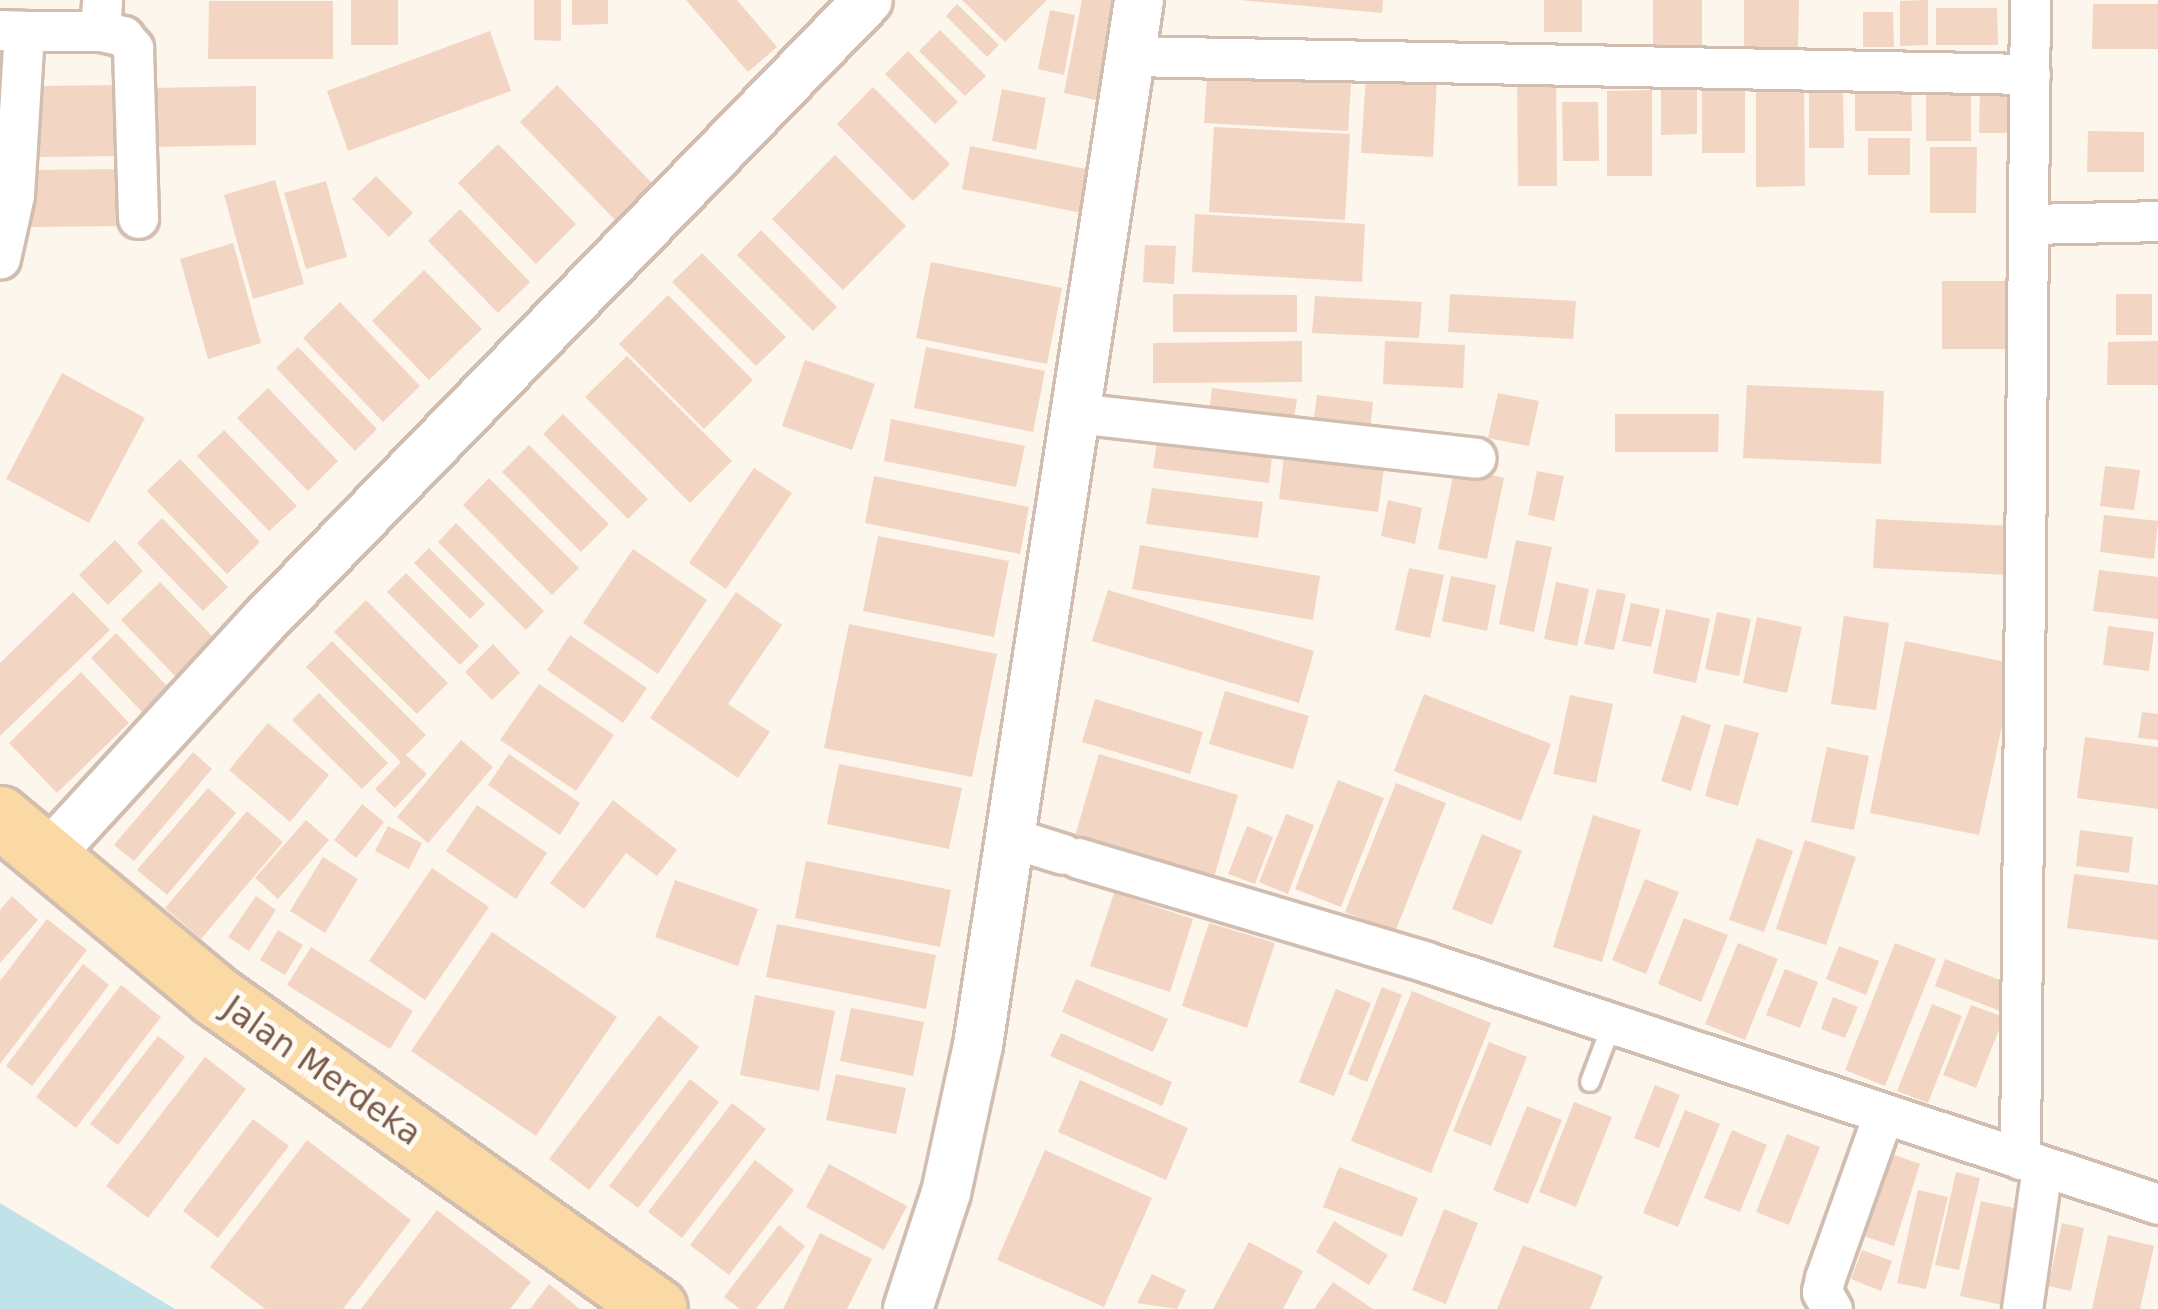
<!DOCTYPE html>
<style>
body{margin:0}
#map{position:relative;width:2158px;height:1309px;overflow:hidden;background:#fdf6ec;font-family:"DejaVu Sans",sans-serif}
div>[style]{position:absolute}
.water>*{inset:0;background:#bfe3e8}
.building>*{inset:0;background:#f3d5c3}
.roads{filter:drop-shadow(3px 0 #d1beb0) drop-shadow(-3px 0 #d1beb0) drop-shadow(0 3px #d1beb0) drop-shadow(0 -3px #d1beb0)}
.service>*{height:18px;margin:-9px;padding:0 9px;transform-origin:9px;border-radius:9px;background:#fff}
.minor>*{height:39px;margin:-19.5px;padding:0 19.5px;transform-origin:19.5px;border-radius:19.5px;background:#fff}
.tertiary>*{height:48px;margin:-24px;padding:0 24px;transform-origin:24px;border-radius:24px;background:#fff}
.primary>*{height:60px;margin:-30px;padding:0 30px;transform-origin:30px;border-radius:30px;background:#fbd9a5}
span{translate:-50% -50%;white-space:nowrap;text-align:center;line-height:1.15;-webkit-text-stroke:10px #fffaf3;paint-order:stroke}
.street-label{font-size:33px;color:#7a5c4d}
</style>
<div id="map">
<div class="water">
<div style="clip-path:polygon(0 1203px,175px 1309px,0 1309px)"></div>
</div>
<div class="building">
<div style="clip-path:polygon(351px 0,398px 0,398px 45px,351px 45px)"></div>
<div style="clip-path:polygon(534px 0,561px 0,561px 41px,534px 40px)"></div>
<div style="clip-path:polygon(572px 0,608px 0,608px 24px,572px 25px)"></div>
<div style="clip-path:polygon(686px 0,737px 0,777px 47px,748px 72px)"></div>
<div style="clip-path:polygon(962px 0,1047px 0,1005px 42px)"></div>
<div style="clip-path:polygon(1082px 0,1126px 0,1105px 102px,1064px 93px)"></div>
<div style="clip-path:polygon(1240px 0,1383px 0,1382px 13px)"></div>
<div style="clip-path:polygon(1544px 0,1582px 0,1582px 32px,1544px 32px)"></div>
<div style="clip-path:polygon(1653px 0,1702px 0,1702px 50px,1653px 51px)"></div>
<div style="clip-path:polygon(1744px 0,1799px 0,1798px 52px,1744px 52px)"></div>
<div style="clip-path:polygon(1928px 0,1928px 45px,1900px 46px,1900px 1px)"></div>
<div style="clip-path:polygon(209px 1px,333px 1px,333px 59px,208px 59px)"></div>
<div style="clip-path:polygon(957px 4px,999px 45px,987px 57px,946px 16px)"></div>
<div style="clip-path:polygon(2093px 4px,2158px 4px,2158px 49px,2092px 49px)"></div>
<div style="clip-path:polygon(1936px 8px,1997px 8px,1998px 45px,1936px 45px)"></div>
<div style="clip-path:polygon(1050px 10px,1075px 15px,1064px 75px,1038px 69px)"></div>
<div style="clip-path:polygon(1863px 12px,1893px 12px,1894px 47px,1863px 47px)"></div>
<div style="clip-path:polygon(940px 30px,986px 76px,965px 96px,919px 51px)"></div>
<div style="clip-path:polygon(490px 31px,511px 91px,348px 151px,327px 91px)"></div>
<div style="clip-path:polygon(908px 51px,958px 102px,935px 124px,885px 74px)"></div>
<div style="clip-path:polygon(1208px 62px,1352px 69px,1348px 131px,1204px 123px)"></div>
<div style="clip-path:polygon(1517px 69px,1556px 69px,1557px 186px,1518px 186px)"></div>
<div style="clip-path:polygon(1366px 75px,1437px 79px,1433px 157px,1361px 153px)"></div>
<div style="clip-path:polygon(1926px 77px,1971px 77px,1971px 141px,1926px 141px)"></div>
<div style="clip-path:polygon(1702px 80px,1745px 80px,1745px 153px,1702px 153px)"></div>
<div style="clip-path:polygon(1756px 80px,1804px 80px,1805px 186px,1756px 187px)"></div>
<div style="clip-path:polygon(1911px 80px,1912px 131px,1855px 131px,1855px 81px)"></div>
<div style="clip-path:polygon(124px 85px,125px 156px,40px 157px,39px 86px)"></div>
<div style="clip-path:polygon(557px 85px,653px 184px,616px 221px,520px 122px)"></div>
<div style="clip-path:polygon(256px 86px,256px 145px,152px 147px,151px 88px)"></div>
<div style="clip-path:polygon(873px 87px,950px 164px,913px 201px,837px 124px)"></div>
<div style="clip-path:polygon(1697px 88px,1697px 134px,1661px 135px,1661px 89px)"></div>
<div style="clip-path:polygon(1002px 89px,1046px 98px,1036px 150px,992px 141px)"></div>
<div style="clip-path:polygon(1809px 89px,1843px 89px,1844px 148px,1809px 148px)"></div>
<div style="clip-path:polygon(1652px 90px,1652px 176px,1607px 176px,1607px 91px)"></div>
<div style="clip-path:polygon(1980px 90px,2008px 90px,2008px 133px,1979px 133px)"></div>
<div style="clip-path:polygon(1562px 102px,1598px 102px,1599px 161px,1563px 161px)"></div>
<div style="clip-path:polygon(1214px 127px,1350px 134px,1345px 220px,1209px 212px)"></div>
<div style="clip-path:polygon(2088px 131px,2144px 132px,2144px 172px,2087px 172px)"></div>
<div style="clip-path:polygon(1868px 138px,1910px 138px,1910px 175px,1868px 175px)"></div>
<div style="clip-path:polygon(498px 144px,576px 224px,536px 264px,458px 183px)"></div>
<div style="clip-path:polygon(970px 146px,1091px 170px,1082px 213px,962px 189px)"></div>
<div style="clip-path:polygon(1930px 147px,1977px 147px,1976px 213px,1930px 213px)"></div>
<div style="clip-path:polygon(835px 155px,906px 226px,843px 290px,772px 219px)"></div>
<div style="clip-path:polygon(125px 169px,126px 226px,30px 227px,30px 170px)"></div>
<div style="clip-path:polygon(376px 176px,413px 213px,389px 237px,352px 199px)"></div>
<div style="clip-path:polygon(275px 180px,304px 284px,253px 299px,224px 195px)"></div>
<div style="clip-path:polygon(326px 181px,347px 257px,306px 269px,284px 193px)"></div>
<div style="clip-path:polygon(460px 209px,530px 282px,498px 313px,428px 241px)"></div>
<div style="clip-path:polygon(1195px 214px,1365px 224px,1362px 282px,1192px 272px)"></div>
<div style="clip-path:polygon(761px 230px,837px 307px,813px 331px,737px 255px)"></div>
<div style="clip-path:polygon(233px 243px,261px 343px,208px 359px,180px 259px)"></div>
<div style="clip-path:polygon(1145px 245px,1176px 246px,1174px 284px,1143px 282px)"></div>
<div style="clip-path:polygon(702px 253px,786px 337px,756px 366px,672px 282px)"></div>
<div style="clip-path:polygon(931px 262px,1062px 288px,1047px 364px,916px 338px)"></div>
<div style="clip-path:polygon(424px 270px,482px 329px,429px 380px,372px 321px)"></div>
<div style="clip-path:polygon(1942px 281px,2013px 281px,2012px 349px,1942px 349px)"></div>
<div style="clip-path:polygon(1173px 294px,1297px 295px,1297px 332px,1173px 332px)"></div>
<div style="clip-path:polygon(1450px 294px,1576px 301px,1573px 339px,1448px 332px)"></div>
<div style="clip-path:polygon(2116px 294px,2152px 294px,2152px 335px,2116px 335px)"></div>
<div style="clip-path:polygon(668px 295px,753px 380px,704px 429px,619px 344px)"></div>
<div style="clip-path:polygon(1315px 296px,1422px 302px,1419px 338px,1312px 333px)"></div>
<div style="clip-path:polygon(340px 302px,420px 386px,383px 422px,303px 338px)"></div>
<div style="clip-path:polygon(1302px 341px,1302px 382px,1153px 383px,1153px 343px)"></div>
<div style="clip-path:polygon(1385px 341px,1465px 345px,1463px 388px,1383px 384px)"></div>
<div style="clip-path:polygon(2158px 341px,2158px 385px,2107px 385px,2108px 342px)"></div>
<div style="clip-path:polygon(298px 347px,377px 429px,355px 451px,276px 368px)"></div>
<div style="clip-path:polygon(926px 347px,1045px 371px,1033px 432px,914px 408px)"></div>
<div style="clip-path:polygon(627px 356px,732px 461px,690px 503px,585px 397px)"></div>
<div style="clip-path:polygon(805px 360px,875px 384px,852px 450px,782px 426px)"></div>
<div style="clip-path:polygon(62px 373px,145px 418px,89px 523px,6px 479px)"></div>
<div style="clip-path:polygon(1747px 385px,1884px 391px,1881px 464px,1743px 458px)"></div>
<div style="clip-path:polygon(268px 388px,338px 461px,308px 491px,237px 418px)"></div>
<div style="clip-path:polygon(1212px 388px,1297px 399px,1292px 432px,1208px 421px)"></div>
<div style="clip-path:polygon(1498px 393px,1539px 401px,1529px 446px,1488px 438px)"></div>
<div style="clip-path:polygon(1317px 395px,1373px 402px,1369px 438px,1312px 431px)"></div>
<div style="clip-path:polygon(563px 414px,648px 499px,628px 519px,543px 434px)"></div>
<div style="clip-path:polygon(1615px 414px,1719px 414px,1718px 452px,1615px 452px)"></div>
<div style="clip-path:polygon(891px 419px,1025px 446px,1016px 487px,884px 461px)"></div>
<div style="clip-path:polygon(224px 430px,297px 506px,269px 531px,197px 456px)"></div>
<div style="clip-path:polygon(1157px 442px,1272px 457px,1269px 483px,1153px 468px)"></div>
<div style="clip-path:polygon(529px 445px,609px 524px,581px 552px,502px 472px)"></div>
<div style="clip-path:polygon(1285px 448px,1385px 461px,1378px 512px,1279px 499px)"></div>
<div style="clip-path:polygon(180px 459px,260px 542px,227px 574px,147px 491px)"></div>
<div style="clip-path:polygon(2105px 466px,2140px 470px,2134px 510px,2100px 506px)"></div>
<div style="clip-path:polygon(1455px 467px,1504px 478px,1487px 559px,1438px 549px)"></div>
<div style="clip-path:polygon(754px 468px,792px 493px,726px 589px,689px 563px)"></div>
<div style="clip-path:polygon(1537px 471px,1564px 476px,1554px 521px,1528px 515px)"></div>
<div style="clip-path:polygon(874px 476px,1029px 507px,1020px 554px,865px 523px)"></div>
<div style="clip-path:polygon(489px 478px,579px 568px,552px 595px,463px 505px)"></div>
<div style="clip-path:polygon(1152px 488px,1263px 502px,1258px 538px,1146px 524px)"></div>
<div style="clip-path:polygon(1388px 500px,1422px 508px,1415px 544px,1381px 536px)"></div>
<div style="clip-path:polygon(2104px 515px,2158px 521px,2154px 559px,2100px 552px)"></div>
<div style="clip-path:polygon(162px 518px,228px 587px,203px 611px,137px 543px)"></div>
<div style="clip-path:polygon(1876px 519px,2011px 526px,2008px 575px,1873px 568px)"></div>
<div style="clip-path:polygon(456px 523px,544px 611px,526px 630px,438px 542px)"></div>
<div style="clip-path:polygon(878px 536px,1009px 561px,994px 637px,863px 611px)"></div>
<div style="clip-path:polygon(115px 540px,143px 571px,108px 605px,79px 575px)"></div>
<div style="clip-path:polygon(1516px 540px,1552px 547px,1534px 632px,1499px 624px)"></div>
<div style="clip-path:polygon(1140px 545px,1320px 576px,1313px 620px,1132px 589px)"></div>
<div style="clip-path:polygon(429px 548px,485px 604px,470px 619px,414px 563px)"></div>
<div style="clip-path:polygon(633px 549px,707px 600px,658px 674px,583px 623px)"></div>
<div style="clip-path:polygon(1409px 568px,1444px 575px,1430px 638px,1395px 630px)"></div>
<div style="clip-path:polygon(2099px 570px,2158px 577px,2158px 619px,2093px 611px)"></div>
<div style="clip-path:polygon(406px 573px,479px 646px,460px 665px,387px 592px)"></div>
<div style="clip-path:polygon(1451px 576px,1496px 585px,1487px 631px,1442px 621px)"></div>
<div style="clip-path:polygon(160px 582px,215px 639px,176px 677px,121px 620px)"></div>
<div style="clip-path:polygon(1556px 582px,1589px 589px,1577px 646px,1544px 639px)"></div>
<div style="clip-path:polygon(1597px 589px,1626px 594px,1614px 650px,1584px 644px)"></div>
<div style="clip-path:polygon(1108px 590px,1314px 651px,1299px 703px,1092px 641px)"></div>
<div style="clip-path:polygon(73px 592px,110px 630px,0 736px,0 663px)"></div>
<div style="clip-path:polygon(736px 592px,782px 625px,728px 704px,770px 732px,738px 778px,650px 718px)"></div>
<div style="clip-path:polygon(366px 600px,448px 683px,417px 714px,334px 632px)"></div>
<div style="clip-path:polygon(1631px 603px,1660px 609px,1651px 647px,1622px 641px)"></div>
<div style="clip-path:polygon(1666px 609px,1710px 619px,1696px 683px,1653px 673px)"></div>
<div style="clip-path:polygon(1717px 612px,1751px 619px,1739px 676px,1705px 669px)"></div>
<div style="clip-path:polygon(1844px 616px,1889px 623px,1876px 710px,1831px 704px)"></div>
<div style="clip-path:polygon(1757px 617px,1802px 627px,1787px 693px,1743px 683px)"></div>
<div style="clip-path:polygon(849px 624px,997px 654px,972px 777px,824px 748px)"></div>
<div style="clip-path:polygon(2108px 626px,2154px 632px,2149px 671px,2103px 665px)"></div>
<div style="clip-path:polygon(116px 633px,168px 687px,142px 712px,91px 658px)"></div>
<div style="clip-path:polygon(570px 635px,647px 688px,623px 723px,547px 670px)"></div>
<div style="clip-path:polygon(332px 641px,426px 735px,406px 755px,427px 774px,395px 808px,375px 789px,401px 762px,306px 667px)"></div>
<div style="clip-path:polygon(1905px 641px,2015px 664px,1979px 835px,1870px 813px)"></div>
<div style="clip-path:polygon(493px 644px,520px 673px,492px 700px,465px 672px)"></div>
<div style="clip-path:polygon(81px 672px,129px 723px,57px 793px,9px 743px)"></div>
<div style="clip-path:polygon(539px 684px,614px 735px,576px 791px,500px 740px)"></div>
<div style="clip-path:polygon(1225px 691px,1309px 716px,1293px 769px,1209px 744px)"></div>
<div style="clip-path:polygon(319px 693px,388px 763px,362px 789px,292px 720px)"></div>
<div style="clip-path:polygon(1424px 694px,1551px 744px,1521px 821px,1394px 771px)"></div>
<div style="clip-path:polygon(1570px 695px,1613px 704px,1596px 783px,1553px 774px)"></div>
<div style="clip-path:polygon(1095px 699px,1203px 732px,1190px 774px,1082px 742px)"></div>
<div style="clip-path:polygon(2142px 712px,2158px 714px,2158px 740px,2138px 738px)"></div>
<div style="clip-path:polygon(1682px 715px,1711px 725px,1691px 791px,1661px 781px)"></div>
<div style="clip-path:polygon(268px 723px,329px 775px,290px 822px,229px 770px)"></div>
<div style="clip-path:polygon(1725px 724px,1759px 733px,1738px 806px,1705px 796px)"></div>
<div style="clip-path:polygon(2085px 737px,2158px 747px,2158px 809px,2077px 798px)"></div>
<div style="clip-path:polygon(461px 740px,493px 767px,428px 843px,397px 817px)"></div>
<div style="clip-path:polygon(1827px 747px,1869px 756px,1854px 830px,1811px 822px)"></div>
<div style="clip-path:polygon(193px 752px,212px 769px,134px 861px,114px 845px)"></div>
<div style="clip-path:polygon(509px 754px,580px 803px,560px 835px,488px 785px)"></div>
<div style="clip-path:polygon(1099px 754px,1238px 795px,1214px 877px,1075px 836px)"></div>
<div style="clip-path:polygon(839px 764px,962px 788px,949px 849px,827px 824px)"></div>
<div style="clip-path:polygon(1338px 780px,1384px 798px,1341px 907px,1295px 889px)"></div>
<div style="clip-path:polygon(1396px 783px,1446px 803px,1395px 932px,1345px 912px)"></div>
<div style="clip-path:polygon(208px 788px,236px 813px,167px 895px,137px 870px)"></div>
<div style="clip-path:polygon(613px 800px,677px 850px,657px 876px,626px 853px,584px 909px,550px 883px)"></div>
<div style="clip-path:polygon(362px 804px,384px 822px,356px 858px,334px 840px)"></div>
<div style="clip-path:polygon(477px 805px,547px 853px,516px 899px,446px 851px)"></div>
<div style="clip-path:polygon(247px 811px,283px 842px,201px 939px,165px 908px)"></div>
<div style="clip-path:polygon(1286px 814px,1314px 825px,1288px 894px,1259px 882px)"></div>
<div style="clip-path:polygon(1593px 815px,1641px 830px,1602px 962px,1553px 947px)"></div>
<div style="clip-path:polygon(306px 820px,329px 840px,278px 899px,255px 878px)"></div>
<div style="clip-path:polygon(388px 826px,422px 843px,409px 869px,375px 851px)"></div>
<div style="clip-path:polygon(1247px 826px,1273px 837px,1255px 884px,1228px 874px)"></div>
<div style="clip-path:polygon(2080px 830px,2133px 837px,2129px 873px,2076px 866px)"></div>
<div style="clip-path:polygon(1482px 834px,1522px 851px,1492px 925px,1452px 909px)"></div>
<div style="clip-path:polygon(1757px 838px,1793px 851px,1764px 932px,1729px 920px)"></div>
<div style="clip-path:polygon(1805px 840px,1856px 857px,1826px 945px,1776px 929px)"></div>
<div style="clip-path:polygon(323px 857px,358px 879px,325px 933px,290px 911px)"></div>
<div style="clip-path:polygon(806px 861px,951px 890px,940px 947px,795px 918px)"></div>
<div style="clip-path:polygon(432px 868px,489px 907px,425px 1000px,369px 961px)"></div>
<div style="clip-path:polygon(2074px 874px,2158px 885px,2158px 940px,2067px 928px)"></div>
<div style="clip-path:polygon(1645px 879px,1679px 892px,1646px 974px,1612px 960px)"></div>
<div style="clip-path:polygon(675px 880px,758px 909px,738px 966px,655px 937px)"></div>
<div style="clip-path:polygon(1114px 893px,1193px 919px,1170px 992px,1090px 966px)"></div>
<div style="clip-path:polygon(12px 896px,38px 920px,0 963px,0 910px)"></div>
<div style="clip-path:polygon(256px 896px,276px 910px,249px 951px,228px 937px)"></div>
<div style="clip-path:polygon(1684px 918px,1728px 935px,1701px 1002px,1658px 984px)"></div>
<div style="clip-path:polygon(47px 919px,87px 950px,0 1064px,0 981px)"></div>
<div style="clip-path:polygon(1209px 923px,1275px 943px,1247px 1028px,1182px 1006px)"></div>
<div style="clip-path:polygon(777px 924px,936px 955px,926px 1009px,766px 977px)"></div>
<div style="clip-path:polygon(278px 930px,303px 945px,285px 975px,260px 960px)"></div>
<div style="clip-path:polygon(492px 932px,617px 1017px,536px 1136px,411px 1051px)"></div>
<div style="clip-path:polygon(1738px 943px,1778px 959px,1745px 1040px,1705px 1024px)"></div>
<div style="clip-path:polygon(1895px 943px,1936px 959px,1885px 1086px,1845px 1070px)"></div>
<div style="clip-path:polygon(1839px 946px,1879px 961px,1866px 995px,1826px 979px)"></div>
<div style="clip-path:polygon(311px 947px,413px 1011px,390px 1049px,287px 985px)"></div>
<div style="clip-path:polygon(1945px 959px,2018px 987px,2008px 1014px,1935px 986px)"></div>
<div style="clip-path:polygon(83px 964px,109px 985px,32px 1086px,6px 1066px)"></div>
<div style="clip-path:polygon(1785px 969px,1818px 982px,1800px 1028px,1766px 1015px)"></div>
<div style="clip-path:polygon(1076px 979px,1168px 1019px,1153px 1052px,1062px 1012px)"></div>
<div style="clip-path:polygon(121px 985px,161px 1017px,76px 1128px,36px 1097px)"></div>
<div style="clip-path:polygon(1382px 987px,1402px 995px,1367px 1082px,1348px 1074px)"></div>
<div style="clip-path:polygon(1336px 989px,1371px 1003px,1334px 1096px,1299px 1082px)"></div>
<div style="clip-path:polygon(1412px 991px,1491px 1023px,1431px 1173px,1351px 1141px)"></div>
<div style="clip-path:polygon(755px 995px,835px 1011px,819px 1091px,740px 1075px)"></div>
<div style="clip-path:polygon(1833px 997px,1858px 1007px,1845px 1038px,1821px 1029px)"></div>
<div style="clip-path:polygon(1932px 1004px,1962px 1016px,1928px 1103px,1897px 1091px)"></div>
<div style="clip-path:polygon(1971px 1005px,2004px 1017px,1976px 1088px,1943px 1075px)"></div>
<div style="clip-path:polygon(851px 1008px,924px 1022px,913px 1076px,840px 1061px)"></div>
<div style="clip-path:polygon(659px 1015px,699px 1047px,589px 1190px,549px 1159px)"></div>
<div style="clip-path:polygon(1061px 1033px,1172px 1082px,1162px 1106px,1050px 1056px)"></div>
<div style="clip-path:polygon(158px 1036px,185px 1057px,118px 1145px,90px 1124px)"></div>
<div style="clip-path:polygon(1489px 1042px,1527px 1057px,1491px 1146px,1453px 1131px)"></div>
<div style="clip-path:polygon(205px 1057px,246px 1089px,148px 1218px,106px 1186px)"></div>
<div style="clip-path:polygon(836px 1074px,906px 1088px,896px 1134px,826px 1120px)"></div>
<div style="clip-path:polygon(690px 1079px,719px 1102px,638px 1208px,609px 1186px)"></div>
<div style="clip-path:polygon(1080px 1080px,1188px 1128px,1166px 1180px,1058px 1132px)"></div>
<div style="clip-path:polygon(1655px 1085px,1680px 1095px,1659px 1148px,1634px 1138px)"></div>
<div style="clip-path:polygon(1574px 1102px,1612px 1117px,1576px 1207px,1539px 1192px)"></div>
<div style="clip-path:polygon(732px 1103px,766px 1129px,682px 1238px,648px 1212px)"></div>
<div style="clip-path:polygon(1527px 1106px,1562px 1120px,1528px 1204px,1493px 1190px)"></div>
<div style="clip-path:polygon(1685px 1110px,1720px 1124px,1678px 1227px,1643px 1213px)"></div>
<div style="clip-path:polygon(253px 1119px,289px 1146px,218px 1238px,183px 1211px)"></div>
<div style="clip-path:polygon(1732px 1130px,1767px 1145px,1740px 1212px,1704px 1198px)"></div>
<div style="clip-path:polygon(1787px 1134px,1820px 1147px,1789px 1225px,1756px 1212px)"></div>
<div style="clip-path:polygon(307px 1140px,411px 1220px,343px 1309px,265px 1309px,210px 1267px)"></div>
<div style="clip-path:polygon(1045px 1150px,1152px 1198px,1104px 1307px,997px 1260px)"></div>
<div style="clip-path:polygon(1889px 1153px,1920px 1164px,1894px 1246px,1863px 1236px)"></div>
<div style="clip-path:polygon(755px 1160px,794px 1190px,729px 1275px,690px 1245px)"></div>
<div style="clip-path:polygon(829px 1164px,907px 1206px,884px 1250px,806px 1207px)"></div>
<div style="clip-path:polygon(1339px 1167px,1418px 1198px,1402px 1237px,1323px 1207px)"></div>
<div style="clip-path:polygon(1956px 1172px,1980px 1178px,1959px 1270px,1935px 1265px)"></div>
<div style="clip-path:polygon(1918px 1190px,1948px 1197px,1926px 1289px,1897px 1283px)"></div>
<div style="clip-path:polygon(1981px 1201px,2028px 1211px,2007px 1306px,1960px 1296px)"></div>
<div style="clip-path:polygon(1444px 1209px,1478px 1223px,1446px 1304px,1412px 1290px)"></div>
<div style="clip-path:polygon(437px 1210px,531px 1282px,510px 1309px,361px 1309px)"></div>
<div style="clip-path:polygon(1334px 1221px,1388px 1255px,1369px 1285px,1316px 1252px)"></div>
<div style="clip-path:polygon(2062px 1223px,2084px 1228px,2071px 1291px,2048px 1286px)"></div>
<div style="clip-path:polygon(779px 1225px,805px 1246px,756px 1309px,740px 1309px,724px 1297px)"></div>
<div style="clip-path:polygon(820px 1233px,872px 1259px,847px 1309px,783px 1309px)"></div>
<div style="clip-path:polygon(2108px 1235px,2154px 1246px,2140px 1309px,2092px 1309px)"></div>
<div style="clip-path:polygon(1249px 1242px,1303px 1271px,1283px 1309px,1213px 1309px)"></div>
<div style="clip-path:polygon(1523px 1245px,1603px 1276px,1590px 1309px,1497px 1309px)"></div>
<div style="clip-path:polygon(1862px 1250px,1892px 1261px,1881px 1291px,1851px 1279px)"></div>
<div style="clip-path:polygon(1152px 1274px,1186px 1290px,1177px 1309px,1137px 1303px)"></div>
<div style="clip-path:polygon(1333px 1282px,1373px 1309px,1314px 1309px)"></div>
<div style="clip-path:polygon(549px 1284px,580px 1309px,530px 1309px)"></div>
</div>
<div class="roads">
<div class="service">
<div style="left:1590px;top:1082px;width:62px;rotate:-69.2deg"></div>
</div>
<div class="minor">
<div style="left:0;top:30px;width:24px;rotate:2deg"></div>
<div style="left:24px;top:31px;width:164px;rotate:93.5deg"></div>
<div style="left:14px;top:195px;width:65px;rotate:102.5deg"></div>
<div style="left:24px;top:31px;width:76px"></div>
<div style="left:100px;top:31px;width:31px;rotate:-86deg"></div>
<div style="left:100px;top:31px;width:24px;rotate:12deg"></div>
<div style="left:123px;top:36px;width:16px;rotate:50deg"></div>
<div style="left:133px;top:48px;width:170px;rotate:88.3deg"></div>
<div style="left:1130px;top:56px;width:900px;rotate:1.15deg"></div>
<div style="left:2030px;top:224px;width:128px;rotate:-1.3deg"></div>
<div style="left:1076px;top:413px;width:402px;rotate:6.4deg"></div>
<div style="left:1012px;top:838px;width:53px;rotate:17.4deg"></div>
<div style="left:1078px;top:858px;width:363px;rotate:16.6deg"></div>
<div style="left:1426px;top:962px;width:771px;rotate:18.29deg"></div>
<div style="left:2020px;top:1159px;width:1159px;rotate:-89.51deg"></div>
<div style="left:1832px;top:1309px;width:20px;rotate:-120deg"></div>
<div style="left:1822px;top:1292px;width:14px;rotate:-78deg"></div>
<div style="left:1825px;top:1278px;width:173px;rotate:-70.4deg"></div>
<div style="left:2022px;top:1309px;width:143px;rotate:-82deg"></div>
</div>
<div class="tertiary">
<div style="left:46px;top:858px;width:325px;rotate:-47.4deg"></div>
<div style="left:266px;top:619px;width:863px;rotate:-45.8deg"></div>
<div style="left:908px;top:1309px;width:122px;rotate:-71.9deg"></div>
<div style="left:946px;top:1193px;width:151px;rotate:-77.8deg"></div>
<div style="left:978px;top:1045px;width:1057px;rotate:-81.24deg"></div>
</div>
<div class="primary">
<div style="left:0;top:817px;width:282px;rotate:39.7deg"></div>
<div style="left:217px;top:997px;width:539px;rotate:35.34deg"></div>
</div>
</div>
<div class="street-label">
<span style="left:322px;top:1071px;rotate:35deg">Jalan Merdeka</span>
</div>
</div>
